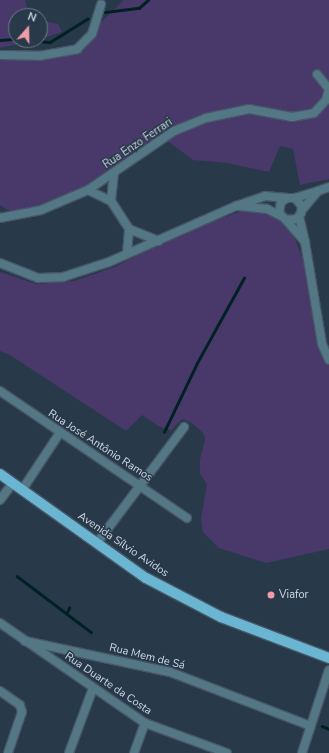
<!DOCTYPE html>
<meta charset="utf-8">
<style>
body{margin:0}
#map{position:relative;width:329px;height:753px;overflow:hidden;background:#28394a;font-family:"Nunito Sans",sans-serif}
div>[style]{position:absolute}
.green>*{inset:0;background:#49396a}
.stream>*{height:2.5px;margin:-1.25px;padding:0 1.25px;transform-origin:1.25px;border-radius:1.25px;background:#002123}
.roads{filter:drop-shadow(1px 0 #465666) drop-shadow(-1px 0 #465666) drop-shadow(0 1px #465666) drop-shadow(0 -1px #465666)}
.minor>*{height:8px;margin:-4px;padding:0 4px;transform-origin:4px;border-radius:4px;background:#547785}
.major>*{height:10px;margin:-5px;padding:0 5px;transform-origin:5px;border-radius:5px;background:#6ab5d2}
.dots>*{width:11px;height:11px;translate:-50% -50%;box-sizing:border-box;border:2px solid #28394a;border-radius:50%}
span{translate:-50% -50%;white-space:nowrap;text-align:center;line-height:1.15;-webkit-text-stroke:3px #28394a;paint-order:stroke}
.street-label{font-size:11px;color:#cfd9e4}
.poi-label{font-size:11px;color:#cfd9e4}
.left{translate:0 -50%;text-align:left}
.north{position:absolute;left:8px;top:8px;width:40px;height:40px;box-sizing:border-box;background:#28394a;border:1px solid #6b7988;border-radius:50%;rotate:20deg;font-size:11px;font-weight:700;line-height:16px;text-align:center;color:#cfd9e4}
.north::after{content:'';display:block;margin:auto;width:14px;height:18px;background:#f39aa7;clip-path:polygon(50% 0,100% 100%,50% 72%,0 100%)}
</style>
<div id="map">
<div class="green">
<div style="clip-path:polygon(0 0,25px 0,28px 11px,34px 16px,16px 16px,16px 40px,36px 40px,0 48px)"></div>
<div style="clip-path:polygon(124px 0,329px 0,329px 179px,300px 185px,293px 149px,280px 146px,269px 172px,228px 163px,193px 160px,169px 142px,151px 145px,76px 201px,51px 210px,19px 217px,0 205px,0 56px,46px 52px,77px 45px)"></div>
<div style="clip-path:polygon(40px 20px,58px 24px,62px 32px,40px 39px)"></div>
<div style="clip-path:polygon(245px 210px,271px 213px,290px 227px,303px 259px,322px 354px,329px 365px,329px 549px,266px 563px,219px 548px,203px 532px,201px 519px,207px 484px,200px 474px,200px 459px,205px 440px,204px 434px,192px 423px,182px 419px,171px 430px,160px 427px,142px 415px,126px 431px,10px 355px,0 351px,0 272px,36px 284px,74px 281px,115px 267px,179px 233px)"></div>
</div>
<div class="stream">
<div style="left:105px;top:12px;width:34px;rotate:-7deg"></div>
<div style="left:139px;top:8px;width:12px;rotate:-42deg"></div>
<div style="left:0;top:40px;width:16px;rotate:-4deg"></div>
<div style="left:30px;top:40px;width:20px;rotate:6deg"></div>
<div style="left:50px;top:42px;width:44px;rotate:-31.9deg"></div>
<div style="left:164px;top:432px;width:76px;rotate:-64.4deg"></div>
<div style="left:197px;top:363px;width:97px;rotate:-61.1deg"></div>
<div style="left:17px;top:576px;width:93px;rotate:37.1deg"></div>
<div style="left:66px;top:614px;width:7px;rotate:-63deg"></div>
<div style="left:322px;top:726px;width:8px;rotate:23deg"></div>
</div>
<div class="roads">
<div class="minor">
<div style="left:0;top:55px;width:39px;rotate:1deg"></div>
<div style="left:39px;top:56px;width:39px;rotate:-10deg"></div>
<div style="left:77px;top:49px;width:21px;rotate:-45deg"></div>
<div style="left:92px;top:34px;width:31px;rotate:-73deg"></div>
<div style="left:88px;top:190px;width:25px;rotate:26deg"></div>
<div style="left:111px;top:201px;width:28px;rotate:-84deg"></div>
<div style="left:318px;top:191px;width:12px;rotate:-20deg"></div>
<div style="left:295px;top:198px;width:11px;rotate:49deg"></div>
<div style="left:302px;top:206px;width:7px;rotate:98deg"></div>
<div style="left:301px;top:213px;width:7px;rotate:124deg"></div>
<div style="left:297px;top:219px;width:11px;rotate:175deg"></div>
<div style="left:286px;top:220px;width:10px;rotate:-135deg"></div>
<div style="left:279px;top:213px;width:11px;rotate:-80deg"></div>
<div style="left:281px;top:202px;width:7px;rotate:-34deg"></div>
<div style="left:287px;top:198px;width:8px"></div>
<div style="left:295px;top:198px;width:24px;rotate:-17deg"></div>
<div style="left:318px;top:191px;width:25px;rotate:130deg"></div>
<div style="left:111px;top:201px;width:33px;rotate:57deg"></div>
<div style="left:281px;top:216px;width:16px;rotate:-153deg"></div>
<div style="left:267px;top:209px;width:31px;rotate:-174deg"></div>
<div style="left:236px;top:206px;width:31px;rotate:-19deg"></div>
<div style="left:265px;top:196px;width:22px;rotate:5deg"></div>
<div style="left:0;top:218px;width:42px;rotate:-11deg"></div>
<div style="left:41px;top:210px;width:51px;rotate:-23.1deg"></div>
<div style="left:88px;top:190px;width:104px;rotate:-34.5deg"></div>
<div style="left:174px;top:131px;width:35px;rotate:-22deg"></div>
<div style="left:206px;top:118px;width:44px;rotate:-11.8deg"></div>
<div style="left:249px;top:109px;width:44px;rotate:10.5deg"></div>
<div style="left:292px;top:117px;width:22px;rotate:-10deg"></div>
<div style="left:314px;top:113px;width:18px;rotate:-47deg"></div>
<div style="left:326px;top:100px;width:11px;rotate:-75deg"></div>
<div style="left:329px;top:89px;width:19px;rotate:-129deg"></div>
<div style="left:286px;top:220px;width:29px;rotate:49deg"></div>
<div style="left:305px;top:242px;width:26px;rotate:-103deg"></div>
<div style="left:305px;top:242px;width:103px;rotate:80.5deg"></div>
<div style="left:322px;top:344px;width:17px;rotate:66deg"></div>
<div style="left:127px;top:253px;width:24px;rotate:-85deg"></div>
<div style="left:129px;top:229px;width:32px;rotate:22deg"></div>
<div style="left:0;top:263px;width:41px;rotate:21.5deg"></div>
<div style="left:38px;top:278px;width:25px;rotate:-2deg"></div>
<div style="left:63px;top:277px;width:48px;rotate:-18.1deg"></div>
<div style="left:109px;top:262px;width:139px;rotate:-23.8deg"></div>
<div style="left:0;top:391px;width:226px;rotate:34.2deg"></div>
<div style="left:22px;top:490px;width:67px;rotate:-56.5deg"></div>
<div style="left:0;top:500px;width:21px;rotate:-53deg"></div>
<div style="left:97px;top:543px;width:145px;rotate:-53.1deg"></div>
<div style="left:0;top:623px;width:176px;rotate:34.6deg"></div>
<div style="left:145px;top:723px;width:87px;rotate:20.1deg"></div>
<div style="left:25px;top:641px;width:148px;rotate:12.1deg"></div>
<div style="left:170px;top:672px;width:151px;rotate:21deg"></div>
<div style="left:0;top:691px;width:24px;rotate:35deg"></div>
<div style="left:20px;top:705px;width:7px;rotate:74deg"></div>
<div style="left:22px;top:712px;width:43px;rotate:108.9deg"></div>
<div style="left:69px;top:753px;width:69px;rotate:-69.7deg"></div>
<div style="left:134px;top:753px;width:32px;rotate:-70deg"></div>
<div style="left:302px;top:753px;width:87px;rotate:-72deg"></div>
</div>
<div class="major">
<div style="left:0;top:474px;width:179px;rotate:35.5deg"></div>
<div style="left:146px;top:578px;width:85px;rotate:27.5deg"></div>
<div style="left:221px;top:617px;width:116px;rotate:20.8deg"></div>
</div>
</div>
<div class="dots">
<div style="left:271px;top:595px;background:#f39aa7"></div>
</div>
<div class="street-label">
<span style="left:138px;top:144px;rotate:-34deg">Rua Enzo Ferrari</span>
<span style="left:100px;top:446px;rotate:33deg">Rua José Antônio Ramos</span>
<span style="left:123px;top:545px;rotate:34deg">Avenida Sílvio Avidos</span>
<span style="left:147px;top:657px;rotate:14deg">Rua Mem de Sá</span>
<span style="left:108px;top:684px;rotate:34deg">Rua Duarte da Costa</span>
</div>
<div class="poi-label">
<span class="left" style="left:279px;top:595px">Viafor</span>
</div>
<div class="north">N</div>
</div>
